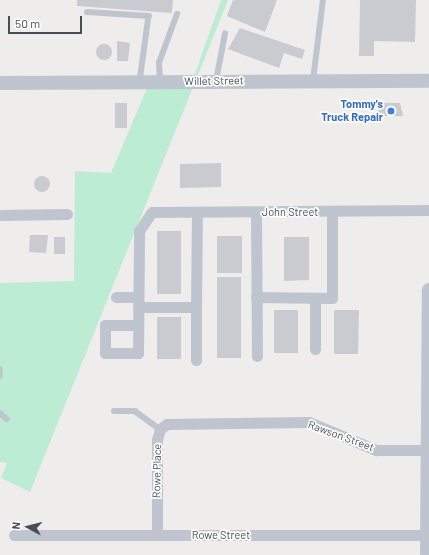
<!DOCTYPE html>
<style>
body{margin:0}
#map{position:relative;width:429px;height:555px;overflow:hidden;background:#efecec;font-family:Barlow,sans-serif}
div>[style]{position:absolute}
.green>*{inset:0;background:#bcecd3}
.building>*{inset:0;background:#cacbd1}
.round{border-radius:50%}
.service>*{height:5.5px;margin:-2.75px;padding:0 2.75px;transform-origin:2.75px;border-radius:2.75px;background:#bec5ce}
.minor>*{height:11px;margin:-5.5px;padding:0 5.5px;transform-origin:5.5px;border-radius:5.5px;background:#bec5ce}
.tertiary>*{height:14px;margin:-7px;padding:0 7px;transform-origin:7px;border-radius:7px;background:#bec5ce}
.dots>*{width:11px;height:11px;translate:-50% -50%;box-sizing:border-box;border:2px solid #fff;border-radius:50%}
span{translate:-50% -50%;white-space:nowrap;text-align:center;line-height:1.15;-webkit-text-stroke:3.5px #fff;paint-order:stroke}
.street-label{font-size:11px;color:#464e59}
.shop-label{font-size:11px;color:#366cbe;font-weight:700}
.right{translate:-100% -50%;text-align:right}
.north{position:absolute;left:8px;top:507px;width:40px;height:40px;-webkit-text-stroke:3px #fff;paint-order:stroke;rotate:277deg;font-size:11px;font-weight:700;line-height:16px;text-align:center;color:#464e59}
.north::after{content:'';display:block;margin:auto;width:14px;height:18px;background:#464e59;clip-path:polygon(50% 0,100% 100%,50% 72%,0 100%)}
.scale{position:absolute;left:8px;top:16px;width:74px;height:18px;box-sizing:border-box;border:2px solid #464e59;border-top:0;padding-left:5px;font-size:12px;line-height:14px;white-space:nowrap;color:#464e59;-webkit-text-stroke:3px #fff;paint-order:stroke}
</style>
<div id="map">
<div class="green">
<div style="clip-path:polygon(221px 0,228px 0,30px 492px,1px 478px,7px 463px,0 462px,0 283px,74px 281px,75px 171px,111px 173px,150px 81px,195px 74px)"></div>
</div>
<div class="building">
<div style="clip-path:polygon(77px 0,173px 0,172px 13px,77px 6px)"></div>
<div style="clip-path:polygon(233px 0,277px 0,265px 32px,227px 16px)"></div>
<div style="clip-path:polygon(360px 0,416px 0,415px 42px,374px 41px,374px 56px,359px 56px)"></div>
<div style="clip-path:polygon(240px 28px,305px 50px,302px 59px,284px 53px,279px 68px,228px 49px)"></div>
<div style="clip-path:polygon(117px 41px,130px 43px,128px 61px,117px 61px)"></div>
<div class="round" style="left:96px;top:44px;width:16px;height:16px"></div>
<div style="clip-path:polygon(115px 103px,127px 103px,127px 128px,115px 128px)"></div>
<div style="clip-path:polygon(378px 103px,400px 103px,403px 116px,378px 116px)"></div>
<div style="clip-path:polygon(221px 163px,221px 187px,180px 188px,180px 164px)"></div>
<div class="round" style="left:34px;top:176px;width:16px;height:16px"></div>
<div style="clip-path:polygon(157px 231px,181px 231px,181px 294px,157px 294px)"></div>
<div style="clip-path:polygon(30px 235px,48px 235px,46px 253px,29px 252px)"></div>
<div style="clip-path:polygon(217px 236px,242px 236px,242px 273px,217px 273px)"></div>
<div style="clip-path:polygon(54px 237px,65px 237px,65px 254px,54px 254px)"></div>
<div style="clip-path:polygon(284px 237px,309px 237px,309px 280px,284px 281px)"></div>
<div style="clip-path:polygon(217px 277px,241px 277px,241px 358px,217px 358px)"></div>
<div style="clip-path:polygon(274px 310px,298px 310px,298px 353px,274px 353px)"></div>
<div style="clip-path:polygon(334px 310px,359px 310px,358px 354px,334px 354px)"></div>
<div style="clip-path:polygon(157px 317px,181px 317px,181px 359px,157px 359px)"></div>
</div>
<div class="service">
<div style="left:87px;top:12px;width:62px;rotate:3.7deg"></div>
<div style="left:149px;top:16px;width:67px;rotate:97.8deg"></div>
<div style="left:313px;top:80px;width:81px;rotate:-82.9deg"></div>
<div style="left:216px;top:81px;width:48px;rotate:-79.2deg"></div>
<div style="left:160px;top:82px;width:19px;rotate:-93deg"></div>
<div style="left:159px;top:63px;width:52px;rotate:-69.8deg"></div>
<div style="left:0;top:369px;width:7px;rotate:90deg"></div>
<div style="left:114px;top:411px;width:21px"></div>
<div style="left:135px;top:411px;width:31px;rotate:36deg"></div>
<div style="left:0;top:413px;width:9px;rotate:41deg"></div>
</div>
<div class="minor">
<div style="left:256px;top:212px;width:144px;rotate:89.6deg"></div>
<div style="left:0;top:215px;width:67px;rotate:-0.9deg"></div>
<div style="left:116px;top:297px;width:22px"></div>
<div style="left:256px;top:297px;width:76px;rotate:0.8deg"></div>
<div style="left:332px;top:298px;width:86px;rotate:-90deg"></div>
<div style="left:138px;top:307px;width:58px"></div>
<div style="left:196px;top:307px;width:95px;rotate:-89.4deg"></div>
<div style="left:196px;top:307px;width:53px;rotate:90deg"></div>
<div style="left:138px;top:325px;width:33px;rotate:180deg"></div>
<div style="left:105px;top:325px;width:28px;rotate:90deg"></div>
<div style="left:105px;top:353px;width:33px"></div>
<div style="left:138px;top:353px;width:122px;rotate:-89.5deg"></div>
<div style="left:139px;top:231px;width:23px;rotate:-56deg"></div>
<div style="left:152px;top:212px;width:277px;rotate:-0.4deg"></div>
<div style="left:315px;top:349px;width:51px;rotate:-90deg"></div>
<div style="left:14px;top:535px;width:413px"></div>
<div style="left:157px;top:535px;width:95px;rotate:-90deg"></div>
<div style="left:157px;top:440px;width:11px;rotate:-75deg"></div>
<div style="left:160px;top:429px;width:9px;rotate:-36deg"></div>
<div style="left:167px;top:424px;width:142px;rotate:-0.8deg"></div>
<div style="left:309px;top:422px;width:73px;rotate:22.7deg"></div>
<div style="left:376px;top:450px;width:52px"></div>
</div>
<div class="tertiary">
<div style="left:0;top:83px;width:429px;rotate:-0.3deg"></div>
<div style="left:427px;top:555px;width:265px;rotate:-89.6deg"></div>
</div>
<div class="dots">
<div style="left:391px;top:111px;background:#3f7fe0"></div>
</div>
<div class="street-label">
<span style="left:214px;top:81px;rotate:-1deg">Willet Street</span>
<span style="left:290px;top:212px">John Street</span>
<span style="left:341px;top:436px;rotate:20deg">Rawson Street</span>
<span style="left:157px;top:471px;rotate:-89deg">Rowe Place</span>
<span style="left:221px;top:535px">Rowe Street</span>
</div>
<div class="shop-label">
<span class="right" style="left:383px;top:111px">Tommy's<br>Truck Repair</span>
</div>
<div class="north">N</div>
<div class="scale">50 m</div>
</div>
